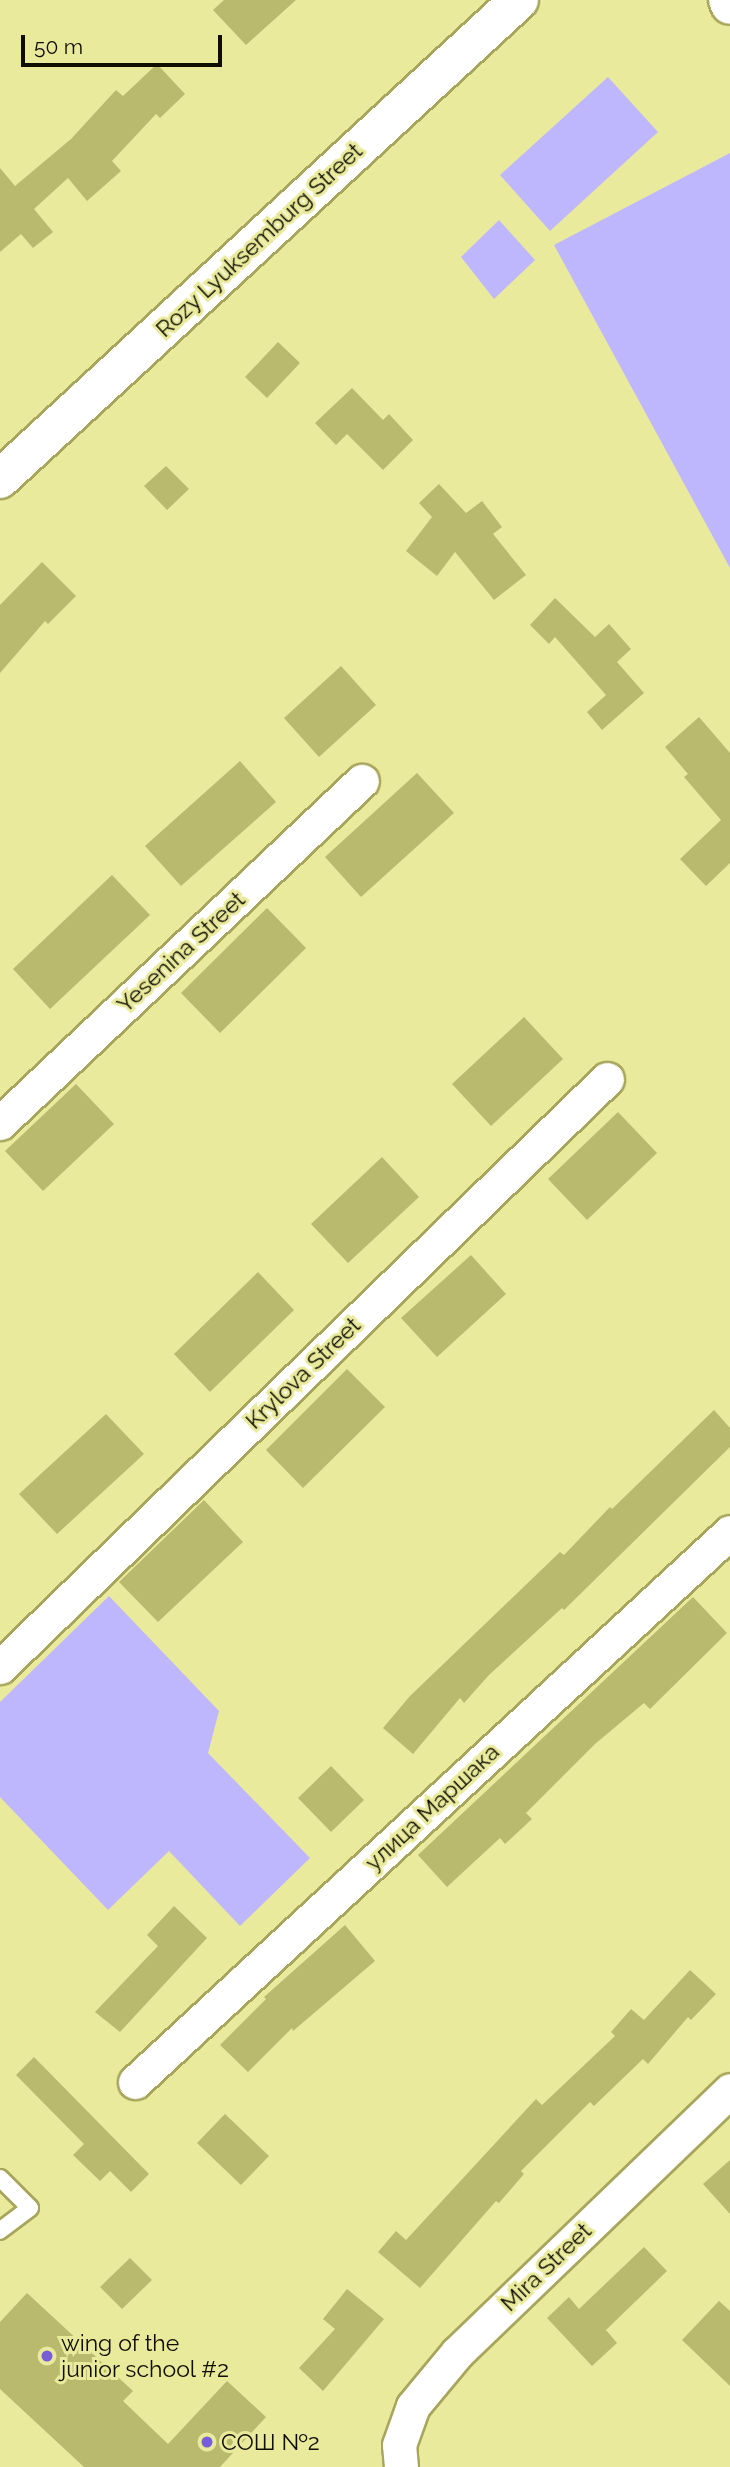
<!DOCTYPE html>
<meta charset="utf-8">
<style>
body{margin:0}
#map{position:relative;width:730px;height:2467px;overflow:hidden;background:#eaea9d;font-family:Raleway,sans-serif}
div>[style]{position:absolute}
.green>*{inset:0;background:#beb7fe}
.building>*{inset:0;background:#baba6f}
.roads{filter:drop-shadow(2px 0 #a7a65c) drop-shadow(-2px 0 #a7a65c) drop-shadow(0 2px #a7a65c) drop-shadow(0 -2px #a7a65c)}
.service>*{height:16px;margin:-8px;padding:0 8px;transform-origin:8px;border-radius:8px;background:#fff}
.minor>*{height:33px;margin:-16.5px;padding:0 16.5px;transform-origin:16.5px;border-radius:16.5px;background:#fff}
.tertiary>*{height:38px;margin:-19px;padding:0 19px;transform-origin:19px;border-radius:19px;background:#fff}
.dots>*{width:19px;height:19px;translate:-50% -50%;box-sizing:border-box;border:4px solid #eaea9d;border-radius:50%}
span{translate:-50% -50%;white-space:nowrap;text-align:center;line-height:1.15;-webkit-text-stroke:6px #eaea9d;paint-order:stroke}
.street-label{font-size:23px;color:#0e0d00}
.poi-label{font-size:23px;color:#0e0d00}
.left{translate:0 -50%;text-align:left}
.scale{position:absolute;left:21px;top:35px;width:201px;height:32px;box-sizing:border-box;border:4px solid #0e0d00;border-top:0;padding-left:9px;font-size:21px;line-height:24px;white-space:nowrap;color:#0e0d00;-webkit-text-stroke:5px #eaea9d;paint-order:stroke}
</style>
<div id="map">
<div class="green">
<div style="clip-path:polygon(608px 77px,658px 132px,550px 231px,500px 175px)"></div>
<div style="clip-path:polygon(730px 153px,730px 568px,554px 245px)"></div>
<div style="clip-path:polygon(499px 220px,535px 260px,494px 299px,461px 257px)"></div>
<div style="clip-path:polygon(109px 1596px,219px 1711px,208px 1753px,310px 1858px,240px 1926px,169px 1851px,108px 1910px,0 1797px,0 1702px)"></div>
</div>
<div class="building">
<div style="clip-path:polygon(224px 0,296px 0,246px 45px,213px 10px)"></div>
<div style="clip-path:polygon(157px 64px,185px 94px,160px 118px,156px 114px,112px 161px,121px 171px,87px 201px,68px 178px,34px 209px,53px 232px,33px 248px,21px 234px,0 252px,0 168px,15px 186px,71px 139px,116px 90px,123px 96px)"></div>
<div style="clip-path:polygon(278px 342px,300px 363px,267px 398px,245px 377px)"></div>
<div style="clip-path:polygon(352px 388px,383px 420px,389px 414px,413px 440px,383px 470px,347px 434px,336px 445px,315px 423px)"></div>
<div style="clip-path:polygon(166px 466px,189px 489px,167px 510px,144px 486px)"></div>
<div style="clip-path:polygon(439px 484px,466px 513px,482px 501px,502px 527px,493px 534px,526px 575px,494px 600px,455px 552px,437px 576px,406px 551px,432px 517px,419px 503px)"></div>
<div style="clip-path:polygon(42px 562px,76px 596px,48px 624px,45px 621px,0 673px,0 605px)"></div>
<div style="clip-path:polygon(555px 598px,595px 637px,609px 624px,631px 649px,617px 662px,644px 693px,602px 730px,587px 712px,606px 695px,555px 637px,549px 644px,530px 625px)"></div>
<div style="clip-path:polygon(341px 666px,376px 705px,319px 757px,284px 718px)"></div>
<div style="clip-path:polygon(699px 717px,730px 753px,730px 863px,706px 886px,680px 859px,721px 820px,684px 777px,688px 774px,665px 747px)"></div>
<div style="clip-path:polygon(240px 761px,276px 802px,181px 886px,145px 846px)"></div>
<div style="clip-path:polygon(417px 773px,454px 813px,361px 897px,325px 857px)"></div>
<div style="clip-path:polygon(112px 875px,150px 915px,50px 1009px,13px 969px)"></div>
<div style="clip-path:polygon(267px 908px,306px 948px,220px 1033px,181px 993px)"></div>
<div style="clip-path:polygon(524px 1017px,563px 1059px,491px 1126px,452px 1084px)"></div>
<div style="clip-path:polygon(76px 1084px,114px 1124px,43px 1191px,5px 1151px)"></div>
<div style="clip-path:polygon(618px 1112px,657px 1153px,587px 1220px,548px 1179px)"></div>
<div style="clip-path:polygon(382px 1157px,419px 1197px,348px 1263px,311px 1224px)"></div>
<div style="clip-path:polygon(471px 1255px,506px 1294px,437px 1357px,401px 1318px)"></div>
<div style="clip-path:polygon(258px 1272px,294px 1310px,210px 1392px,174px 1354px)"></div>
<div style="clip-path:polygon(347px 1369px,385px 1407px,303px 1488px,266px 1450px)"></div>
<div style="clip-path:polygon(714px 1410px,730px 1428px,730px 1447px,564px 1610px,562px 1608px,489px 1675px,464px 1703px,460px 1698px,413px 1754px,383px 1728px,410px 1696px,560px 1552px,564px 1555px,610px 1507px,612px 1509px)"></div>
<div style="clip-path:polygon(106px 1414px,144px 1454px,57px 1534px,19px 1494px)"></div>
<div style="clip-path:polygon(204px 1500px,243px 1542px,158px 1622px,119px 1582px)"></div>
<div style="clip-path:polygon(693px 1597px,727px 1633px,650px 1709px,644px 1703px,595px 1744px,526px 1813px,532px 1819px,505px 1844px,500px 1838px,447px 1887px,418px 1855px)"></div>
<div style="clip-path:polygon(331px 1766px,364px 1800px,331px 1832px,298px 1798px)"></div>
<div style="clip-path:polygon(174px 1906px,207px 1938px,120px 2032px,95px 2012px,158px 1946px,147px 1935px)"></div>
<div style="clip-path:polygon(345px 1925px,375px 1961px,293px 2031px,292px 2028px,248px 2072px,220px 2045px,266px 1999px,264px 1997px)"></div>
<div style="clip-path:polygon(690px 1970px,716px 1994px,691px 2020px,688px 2017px,648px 2064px,643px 2059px,594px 2106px,590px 2102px,521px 2171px,524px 2174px,499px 2203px,496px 2201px,420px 2288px,378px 2252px,396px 2231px,406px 2240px,536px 2099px,542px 2105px,615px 2036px,611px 2032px,631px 2009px,644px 2020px)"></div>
<div style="clip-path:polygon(34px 2057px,149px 2174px,131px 2192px,110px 2171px,100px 2181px,73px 2155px,84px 2144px,16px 2075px)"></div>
<div style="clip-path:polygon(225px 2114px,269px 2156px,241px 2185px,197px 2143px)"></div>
<div style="clip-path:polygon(730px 2160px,730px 2214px,703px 2184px)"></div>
<div style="clip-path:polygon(644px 2247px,667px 2271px,606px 2330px,617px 2343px,592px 2366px,547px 2318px,569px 2297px,579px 2309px)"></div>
<div style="clip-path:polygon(130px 2258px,152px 2280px,122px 2309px,100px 2287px)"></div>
<div style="clip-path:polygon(347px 2289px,384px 2319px,323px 2391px,299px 2368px,335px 2329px,323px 2319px)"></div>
<div style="clip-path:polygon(27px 2293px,133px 2391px,123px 2401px,168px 2444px,227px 2381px,266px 2417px,220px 2467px,84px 2467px,0 2389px,0 2322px)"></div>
<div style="clip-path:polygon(719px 2301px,730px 2311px,730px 2386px,682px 2340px)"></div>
</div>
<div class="roads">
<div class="service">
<div style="left:0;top:2178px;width:42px;rotate:45deg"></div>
<div style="left:30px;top:2208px;width:38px;rotate:143deg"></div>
</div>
<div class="minor">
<div style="left:0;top:1123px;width:498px;rotate:-43.4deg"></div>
<div style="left:0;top:1667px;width:845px;rotate:-44.09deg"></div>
<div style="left:135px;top:2082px;width:810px;rotate:-42.75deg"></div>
<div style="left:401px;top:2467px;width:22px;rotate:-95deg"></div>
<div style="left:399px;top:2445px;width:41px;rotate:-70.3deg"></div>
<div style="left:413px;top:2406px;width:69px;rotate:-50.3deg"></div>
<div style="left:457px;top:2353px;width:379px;rotate:-43.9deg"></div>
</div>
<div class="tertiary">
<div style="left:728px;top:0;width:5px;rotate:68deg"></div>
<div style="left:0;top:479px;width:706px;rotate:-42.7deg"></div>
</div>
</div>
<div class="dots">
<div style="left:47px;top:2356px;background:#765ed9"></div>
<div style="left:207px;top:2442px;background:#765ed9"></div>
</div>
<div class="street-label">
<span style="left:259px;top:240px;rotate:-43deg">Rozy Lyuksemburg Street</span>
<span style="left:181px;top:952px;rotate:-43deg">Yesenina Street</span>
<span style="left:303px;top:1373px;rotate:-44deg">Krylova Street</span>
<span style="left:432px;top:1807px;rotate:-43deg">улица Маршака</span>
<span style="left:546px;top:2267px;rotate:-44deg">Mira Street</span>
</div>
<div class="poi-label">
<span class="left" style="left:61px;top:2356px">wing of the<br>junior school #2</span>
<span class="left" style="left:221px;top:2442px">СОШ №2</span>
</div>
<div class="scale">50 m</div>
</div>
